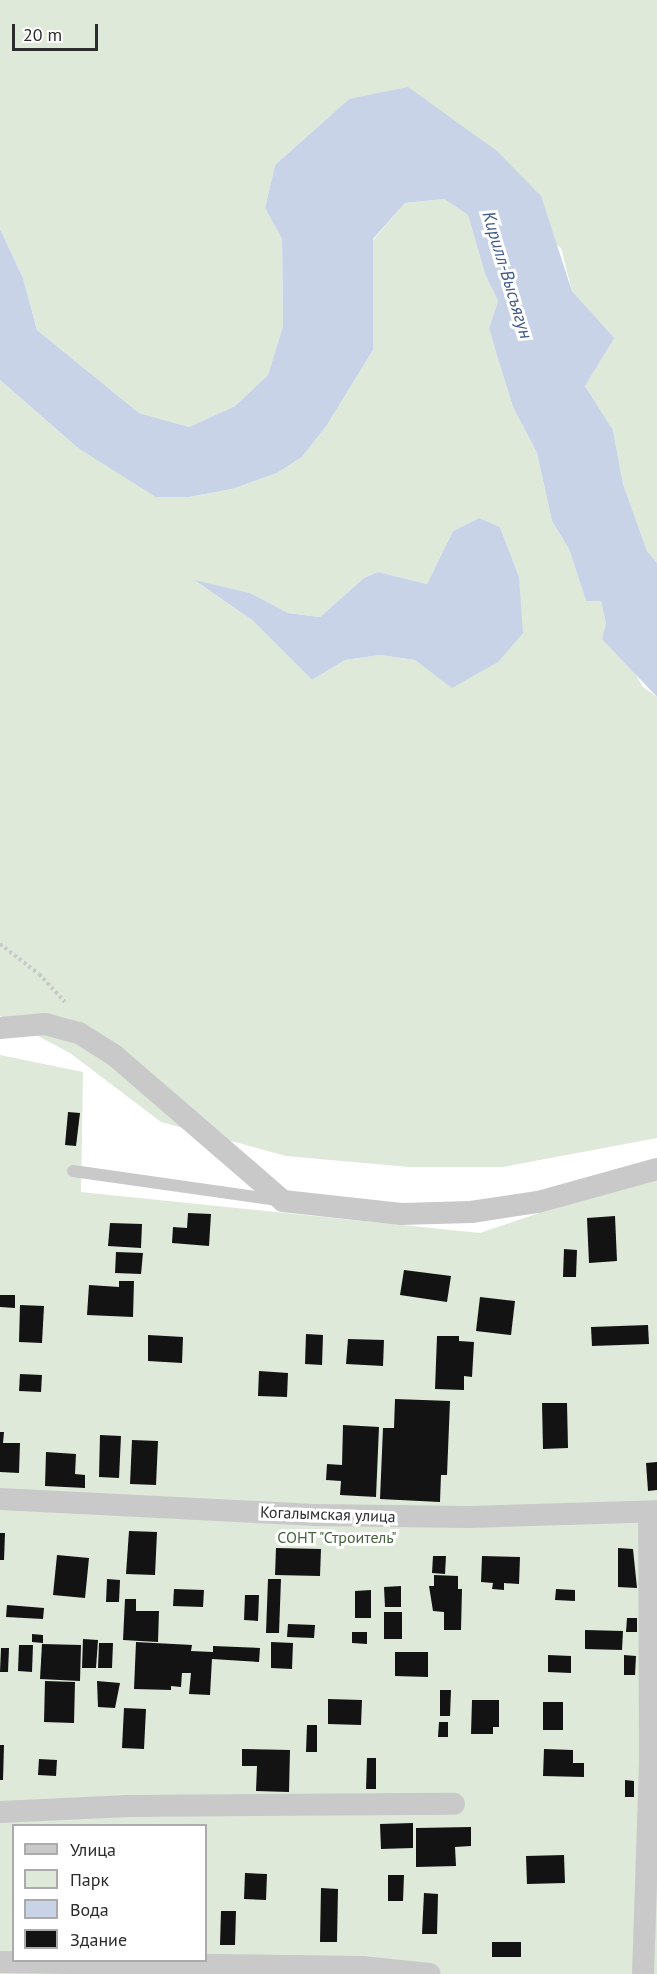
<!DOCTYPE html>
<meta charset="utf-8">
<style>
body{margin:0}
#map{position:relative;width:657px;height:1974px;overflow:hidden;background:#fff;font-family:"PT Sans",sans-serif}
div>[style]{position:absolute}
.green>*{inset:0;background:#dee9da}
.water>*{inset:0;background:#c8d3e8}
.building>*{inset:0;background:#131313}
.path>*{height:4px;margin-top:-2px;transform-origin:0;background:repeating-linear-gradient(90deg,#c9c9c9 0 3px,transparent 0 6px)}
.lane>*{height:12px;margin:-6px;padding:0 6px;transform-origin:6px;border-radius:6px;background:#c9c9c9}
.street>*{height:22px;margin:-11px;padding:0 11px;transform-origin:11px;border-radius:11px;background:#c9c9c9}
span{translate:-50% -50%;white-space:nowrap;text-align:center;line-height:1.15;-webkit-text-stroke:6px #fff;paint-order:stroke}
.street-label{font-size:16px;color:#2c2c2c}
.park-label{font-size:16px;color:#45643d}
.water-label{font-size:18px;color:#415988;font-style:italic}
.legend{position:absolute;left:12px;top:1824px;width:195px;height:138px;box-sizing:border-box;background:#fff;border:2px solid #ababab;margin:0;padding:8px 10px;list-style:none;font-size:18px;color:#2c2c2c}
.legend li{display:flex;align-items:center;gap:12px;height:30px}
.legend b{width:30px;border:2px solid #ababab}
.scale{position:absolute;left:12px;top:24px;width:86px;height:27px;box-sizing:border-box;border:3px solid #2c2c2c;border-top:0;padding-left:8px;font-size:18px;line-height:21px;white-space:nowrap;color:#2c2c2c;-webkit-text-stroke:4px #fff;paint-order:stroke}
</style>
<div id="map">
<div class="green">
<div style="clip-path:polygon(0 0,657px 0,657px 563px,647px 551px,623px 484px,613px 430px,585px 386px,613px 338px,572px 291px,561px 248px,349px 99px,275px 165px,265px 208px,282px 239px,283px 326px,268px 375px,235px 406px,189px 427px,139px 413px,37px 330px,23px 278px,0 229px)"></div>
<div style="clip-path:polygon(evenodd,444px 199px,468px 215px,485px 274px,498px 301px,489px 328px,497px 356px,513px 407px,537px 453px,552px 521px,569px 549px,586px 601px,601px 601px,606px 624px,643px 687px,657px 697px,657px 1138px,503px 1167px,409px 1167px,286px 1156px,161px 1122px,70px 1053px,0 1016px,0 380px,78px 448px,189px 497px,232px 489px,277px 473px,302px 457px,327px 425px,373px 350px,373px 240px,405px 203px,444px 199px,479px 518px,500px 527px,519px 577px,452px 687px,415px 660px,380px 655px,345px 660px,312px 680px,252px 620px,195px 581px,250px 593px,288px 613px,320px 617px,364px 578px,378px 572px,427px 584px,453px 531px,479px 518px)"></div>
<div style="clip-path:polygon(evenodd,0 1055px,83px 1072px,81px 1192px,480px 1233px,657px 1173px,657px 1974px,0 1974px,0 1055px,14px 1826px,206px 1826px,206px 1960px,14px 1960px,14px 1826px)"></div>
</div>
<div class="water">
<div style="clip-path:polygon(408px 87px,497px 151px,541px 196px,572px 291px,614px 338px,585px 386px,613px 430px,623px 484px,647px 551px,657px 563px,657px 697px,602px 639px,606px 624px,601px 601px,586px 601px,569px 549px,552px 521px,537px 453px,513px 407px,497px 356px,489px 328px,498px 301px,485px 274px,468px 215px,444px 199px,405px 203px,373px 239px,373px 350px,327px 425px,302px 457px,277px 473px,232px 489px,189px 497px,156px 497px,78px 448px,0 380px,0 229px,23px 278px,37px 330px,139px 413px,189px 427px,235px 406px,268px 375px,283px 326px,282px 239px,265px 208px,275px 165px,349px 99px)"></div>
<div style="clip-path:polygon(479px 518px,500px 527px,519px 577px,523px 633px,498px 662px,452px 688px,415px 660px,380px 655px,345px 660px,312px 680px,252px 620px,194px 580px,250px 593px,288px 613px,320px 617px,364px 578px,378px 572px,427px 584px,453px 531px)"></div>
</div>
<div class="building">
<div style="clip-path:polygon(68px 1112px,80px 1113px,76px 1146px,65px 1145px)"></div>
<div style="clip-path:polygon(188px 1213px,211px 1214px,209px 1246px,172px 1243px,173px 1227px,187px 1228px)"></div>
<div style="clip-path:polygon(615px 1216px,617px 1261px,589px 1263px,587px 1218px)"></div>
<div style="clip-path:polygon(110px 1223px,142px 1224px,141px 1248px,108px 1246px)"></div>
<div style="clip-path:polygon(564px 1249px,577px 1250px,576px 1277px,563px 1277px)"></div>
<div style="clip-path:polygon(116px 1252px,143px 1253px,141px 1274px,115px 1273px)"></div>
<div style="clip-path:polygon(404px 1270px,451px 1276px,447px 1302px,400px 1295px)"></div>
<div style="clip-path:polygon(119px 1281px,134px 1281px,133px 1317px,87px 1315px,89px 1285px,119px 1287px)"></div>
<div style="clip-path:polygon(0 1295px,15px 1295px,15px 1308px,0 1307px)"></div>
<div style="clip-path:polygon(480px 1297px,515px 1301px,511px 1335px,476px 1331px)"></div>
<div style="clip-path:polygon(20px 1305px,44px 1306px,42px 1343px,19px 1342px)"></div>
<div style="clip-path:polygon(648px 1325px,649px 1344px,592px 1346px,591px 1327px)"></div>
<div style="clip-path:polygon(306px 1334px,323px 1335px,322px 1365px,305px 1364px)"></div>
<div style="clip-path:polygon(148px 1335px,183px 1337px,182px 1363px,148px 1361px)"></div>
<div style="clip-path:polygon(437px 1336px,459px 1336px,459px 1341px,474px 1342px,472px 1377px,464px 1376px,464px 1390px,435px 1389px)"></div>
<div style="clip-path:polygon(348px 1339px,384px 1340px,383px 1366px,346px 1364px)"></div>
<div style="clip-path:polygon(259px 1371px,288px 1373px,287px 1397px,258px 1396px)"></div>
<div style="clip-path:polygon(20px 1374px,42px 1375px,41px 1392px,19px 1391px)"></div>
<div style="clip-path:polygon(395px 1399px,450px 1401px,447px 1475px,441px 1475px,440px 1502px,380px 1499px,383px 1428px,394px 1428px)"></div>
<div style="clip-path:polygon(542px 1403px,567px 1403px,568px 1448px,543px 1449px)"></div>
<div style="clip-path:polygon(343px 1425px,379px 1427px,376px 1497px,340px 1495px,341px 1481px,326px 1480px,327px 1464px,342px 1465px)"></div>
<div style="clip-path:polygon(0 1432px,4px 1432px,3px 1443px,20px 1443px,19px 1473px,0 1472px)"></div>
<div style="clip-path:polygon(100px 1435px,121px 1436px,119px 1478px,99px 1477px)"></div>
<div style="clip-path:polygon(132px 1440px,158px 1441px,156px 1485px,130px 1484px)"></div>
<div style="clip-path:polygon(46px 1452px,76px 1454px,75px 1474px,85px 1475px,85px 1488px,45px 1486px)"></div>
<div style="clip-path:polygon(657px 1462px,657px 1490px,648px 1491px,646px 1463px)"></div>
<div style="clip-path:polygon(129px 1531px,157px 1532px,155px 1575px,126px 1574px)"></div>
<div style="clip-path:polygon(0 1533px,5px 1533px,4px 1560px,0 1560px)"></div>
<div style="clip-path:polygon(276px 1548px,321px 1549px,320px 1576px,275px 1575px)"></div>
<div style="clip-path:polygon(618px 1548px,633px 1549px,637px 1588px,618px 1587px)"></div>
<div style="clip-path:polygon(57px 1555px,89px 1558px,85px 1598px,53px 1595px)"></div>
<div style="clip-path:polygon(433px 1556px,446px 1556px,445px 1574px,432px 1573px)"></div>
<div style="clip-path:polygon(482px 1556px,520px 1557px,519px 1584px,504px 1583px,504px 1590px,492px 1589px,493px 1583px,481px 1582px)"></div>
<div style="clip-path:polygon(434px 1575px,458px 1576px,458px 1589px,462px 1589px,461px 1630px,444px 1630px,444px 1612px,433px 1611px,429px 1586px,434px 1586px)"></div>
<div style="clip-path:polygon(107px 1579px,120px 1580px,119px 1602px,106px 1602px)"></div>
<div style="clip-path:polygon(268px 1579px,281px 1579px,279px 1633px,266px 1633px)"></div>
<div style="clip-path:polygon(401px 1586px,401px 1607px,385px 1607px,384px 1587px)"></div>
<div style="clip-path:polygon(174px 1589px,204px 1590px,203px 1607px,173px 1606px)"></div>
<div style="clip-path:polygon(556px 1589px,575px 1590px,575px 1601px,555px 1600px)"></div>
<div style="clip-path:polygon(371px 1590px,371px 1618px,355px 1618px,355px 1591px)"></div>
<div style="clip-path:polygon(245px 1595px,259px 1595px,258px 1621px,244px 1620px)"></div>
<div style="clip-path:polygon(125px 1599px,136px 1599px,136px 1611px,159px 1611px,158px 1642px,123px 1640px)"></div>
<div style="clip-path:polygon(7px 1605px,44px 1608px,43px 1619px,6px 1617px)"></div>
<div style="clip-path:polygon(384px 1612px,402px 1612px,402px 1639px,384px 1639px)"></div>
<div style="clip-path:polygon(627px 1618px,637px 1618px,637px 1632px,626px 1632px)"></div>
<div style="clip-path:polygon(288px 1624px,315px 1625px,314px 1638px,287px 1637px)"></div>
<div style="clip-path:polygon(585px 1630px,623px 1631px,622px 1650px,585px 1649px)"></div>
<div style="clip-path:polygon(352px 1632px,367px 1632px,367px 1644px,352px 1643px)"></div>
<div style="clip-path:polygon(32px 1634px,43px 1635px,43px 1643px,32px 1642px)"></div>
<div style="clip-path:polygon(83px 1639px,98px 1640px,96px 1668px,82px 1668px)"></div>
<div style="clip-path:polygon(136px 1642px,192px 1645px,191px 1651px,213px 1652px,213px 1646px,260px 1648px,259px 1662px,212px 1659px,210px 1695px,189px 1694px,191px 1673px,182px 1673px,181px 1687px,171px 1686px,171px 1690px,134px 1689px)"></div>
<div style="clip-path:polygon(271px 1642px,293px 1643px,292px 1669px,271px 1668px)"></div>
<div style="clip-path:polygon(99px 1643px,113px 1643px,112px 1668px,98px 1668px)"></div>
<div style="clip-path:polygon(42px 1644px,81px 1645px,80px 1681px,40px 1679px)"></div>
<div style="clip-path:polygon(19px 1645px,33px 1645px,32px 1672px,18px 1671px)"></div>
<div style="clip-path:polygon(1px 1648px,9px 1648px,8px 1672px,0 1672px)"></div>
<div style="clip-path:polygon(395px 1652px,428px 1652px,428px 1677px,395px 1676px)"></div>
<div style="clip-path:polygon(548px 1655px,571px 1656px,571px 1673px,548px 1672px)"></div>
<div style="clip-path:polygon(624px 1655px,636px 1656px,635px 1675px,624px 1675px)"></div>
<div style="clip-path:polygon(45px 1681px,75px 1682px,74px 1723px,44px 1722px)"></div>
<div style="clip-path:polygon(97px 1681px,120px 1683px,115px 1708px,98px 1707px)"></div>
<div style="clip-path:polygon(440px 1690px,451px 1690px,450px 1716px,440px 1716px)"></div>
<div style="clip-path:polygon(328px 1699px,362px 1700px,361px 1725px,328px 1724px)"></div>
<div style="clip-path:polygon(472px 1700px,499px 1700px,499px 1727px,493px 1727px,493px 1734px,471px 1734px)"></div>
<div style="clip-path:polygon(543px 1702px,563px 1702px,563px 1730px,543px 1730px)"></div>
<div style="clip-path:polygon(124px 1708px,146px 1709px,144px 1749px,122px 1748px)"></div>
<div style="clip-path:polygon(439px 1722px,448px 1722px,448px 1737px,438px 1737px)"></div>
<div style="clip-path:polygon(307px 1725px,317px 1725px,317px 1752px,306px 1752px)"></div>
<div style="clip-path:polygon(0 1745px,4px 1745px,3px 1780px,0 1780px)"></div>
<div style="clip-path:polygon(242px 1749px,290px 1750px,289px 1792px,256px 1791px,257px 1766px,242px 1766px)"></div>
<div style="clip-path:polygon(544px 1749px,573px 1750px,573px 1763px,584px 1763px,584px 1777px,543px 1776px)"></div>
<div style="clip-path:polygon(367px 1758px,376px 1758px,376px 1789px,366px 1789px)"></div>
<div style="clip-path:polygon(39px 1759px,57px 1760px,56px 1776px,38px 1775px)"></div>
<div style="clip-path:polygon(625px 1780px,634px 1781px,634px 1797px,625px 1797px)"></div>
<div style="clip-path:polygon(413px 1823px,413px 1848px,381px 1849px,380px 1824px)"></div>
<div style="clip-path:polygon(471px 1827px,471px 1846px,455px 1847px,456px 1866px,416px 1867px,416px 1828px)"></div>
<div style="clip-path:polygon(564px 1855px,565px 1883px,527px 1884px,526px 1856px)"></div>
<div style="clip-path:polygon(245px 1873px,267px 1874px,266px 1900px,244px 1899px)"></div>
<div style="clip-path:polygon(388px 1875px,404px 1875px,403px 1901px,388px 1901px)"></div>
<div style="clip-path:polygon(321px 1888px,338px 1889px,337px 1942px,320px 1942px)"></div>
<div style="clip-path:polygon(424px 1893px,438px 1894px,437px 1934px,422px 1934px)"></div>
<div style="clip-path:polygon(221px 1911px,236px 1911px,235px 1945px,220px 1945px)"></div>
<div style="clip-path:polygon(492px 1942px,521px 1942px,521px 1957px,492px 1957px)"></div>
</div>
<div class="path">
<div style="left:0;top:944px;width:49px;rotate:37.6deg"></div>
<div style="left:39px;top:974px;width:38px;rotate:47deg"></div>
</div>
<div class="lane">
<div style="left:73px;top:1171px;width:205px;rotate:8.1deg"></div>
</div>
<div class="street">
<div style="left:0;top:1028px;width:45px;rotate:-5.1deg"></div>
<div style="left:45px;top:1024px;width:35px;rotate:15deg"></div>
<div style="left:79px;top:1033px;width:41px;rotate:32.2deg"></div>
<div style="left:114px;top:1055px;width:223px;rotate:40.8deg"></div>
<div style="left:283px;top:1201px;width:119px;rotate:6.3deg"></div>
<div style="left:401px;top:1214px;width:70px;rotate:-1.6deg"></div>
<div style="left:471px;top:1212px;width:68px;rotate:-8.5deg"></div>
<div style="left:538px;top:1202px;width:123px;rotate:-15.5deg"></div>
<div style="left:0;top:1499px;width:314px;rotate:2.9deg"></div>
<div style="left:314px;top:1515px;width:156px;rotate:0.7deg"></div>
<div style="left:470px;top:1517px;width:187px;rotate:-1.8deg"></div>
<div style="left:0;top:1812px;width:128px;rotate:-2.7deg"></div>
<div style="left:128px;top:1806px;width:326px;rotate:-0.4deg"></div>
<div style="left:0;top:1962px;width:362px;rotate:0.8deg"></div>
<div style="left:362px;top:1967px;width:68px;rotate:5.9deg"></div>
<div style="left:643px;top:1974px;width:212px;rotate:-88.1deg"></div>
<div style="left:650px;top:1762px;width:250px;rotate:-90.2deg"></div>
</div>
<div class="street-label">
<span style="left:328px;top:1514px;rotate:2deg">Когалымская улица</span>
</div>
<div class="park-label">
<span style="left:337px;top:1537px">СОНТ "Строитель"</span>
</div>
<div class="water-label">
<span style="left:507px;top:275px;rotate:73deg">Кирилл-Высъягун</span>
</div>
<ul class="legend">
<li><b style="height:8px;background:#c9c9c9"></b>Улица</li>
<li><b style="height:16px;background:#dee9da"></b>Парк</li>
<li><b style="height:16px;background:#c8d3e8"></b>Вода</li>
<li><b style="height:16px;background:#131313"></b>Здание</li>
</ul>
<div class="scale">20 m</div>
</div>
